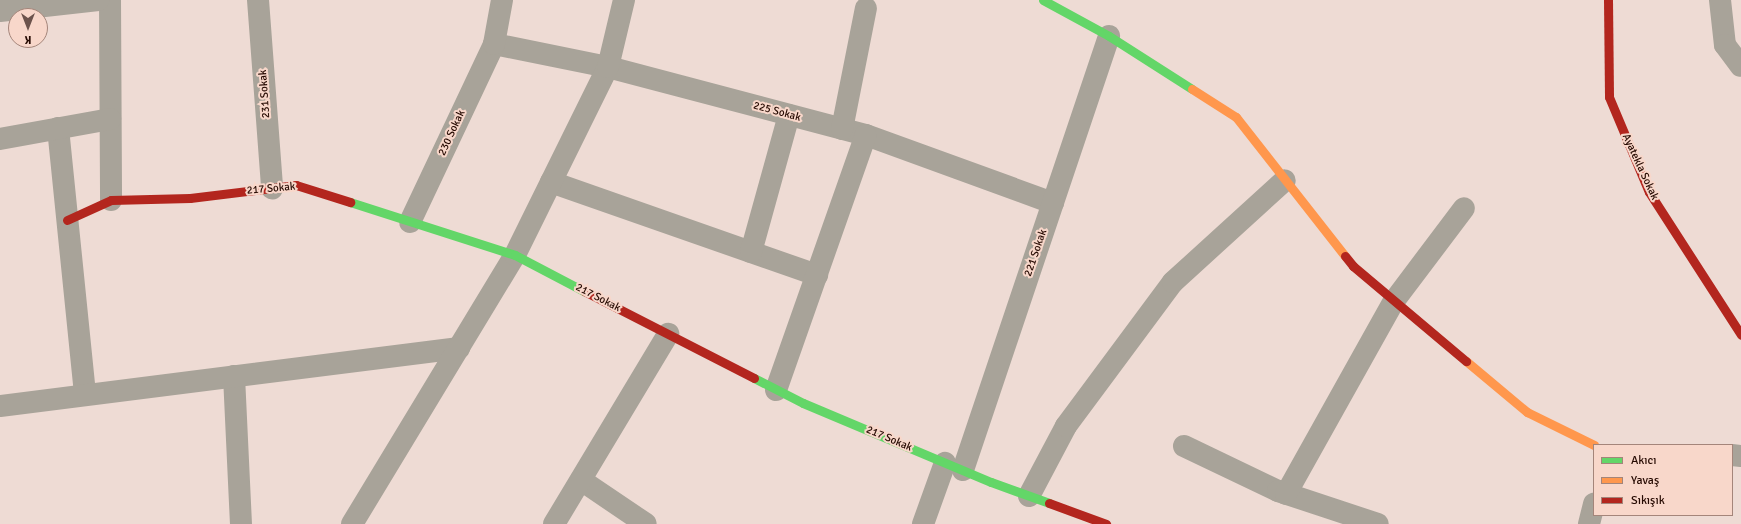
<!DOCTYPE html>
<meta charset="utf-8">
<style>
body{margin:0}
#map{position:relative;width:1741px;height:524px;overflow:hidden;background:#eedbd4;font-family:Signika,sans-serif}
div>[style]{position:absolute}
.street>*{height:22px;margin:-11px;padding:0 11px;transform-origin:11px;border-radius:11px;background:#a8a399}
.fast>*{height:9px;margin:-4.5px;padding:0 4.5px;transform-origin:4.5px;border-radius:4.5px;background:#63d668}
.slow>*{height:9px;margin:-4.5px;padding:0 4.5px;transform-origin:4.5px;border-radius:4.5px;background:#ff974d}
.jam>*{height:9px;margin:-4.5px;padding:0 4.5px;transform-origin:4.5px;border-radius:4.5px;background:#b3261e}
span{translate:-50% -50%;white-space:nowrap;text-align:center;line-height:1.15;-webkit-text-stroke:4px #f8d7ca;paint-order:stroke}
.street-label{font-size:11px;color:#260a02}
.legend{position:absolute;left:1593px;top:444px;width:140px;height:72px;box-sizing:border-box;background:#f8d7ca;border:1px solid #a4857a;margin:0;padding:5px 7px;list-style:none;font-size:12px;color:#260a02}
.legend li{display:flex;align-items:center;gap:8px;height:20px}
.legend b{width:20px;border:1px solid #a4857a}
.north{position:absolute;left:8px;top:8px;width:40px;height:40px;box-sizing:border-box;background:#f8d7ca;border:1px solid #a4857a;border-radius:50%;rotate:180deg;font-size:11px;font-weight:700;line-height:16px;text-align:center;color:#260a02}
.north::after{content:'';display:block;margin:auto;width:14px;height:18px;background:#6c534c;clip-path:polygon(50% 0,100% 100%,50% 72%,0 100%)}
</style>
<div id="map">
<div class="street">
<div style="left:110px;top:0;width:200px;rotate:89.7deg"></div>
<div style="left:258px;top:0;width:189px;rotate:85.7deg"></div>
<div style="left:1720px;top:0;width:45px;rotate:83.7deg"></div>
<div style="left:1725px;top:45px;width:26px;rotate:53deg"></div>
<div style="left:0;top:11px;width:99px;rotate:-6.4deg"></div>
<div style="left:494px;top:44px;width:116px;rotate:11.4deg"></div>
<div style="left:608px;top:67px;width:267px;rotate:14.8deg"></div>
<div style="left:866px;top:135px;width:199px;rotate:20deg"></div>
<div style="left:58px;top:128px;width:268px;rotate:84.2deg"></div>
<div style="left:842px;top:129px;width:123px;rotate:-78.8deg"></div>
<div style="left:0;top:139px;width:112px;rotate:-10.3deg"></div>
<div style="left:551px;top:182px;width:282px;rotate:19.3deg"></div>
<div style="left:410px;top:222px;width:197px;rotate:-64.7deg"></div>
<div style="left:494px;top:44px;width:45px;rotate:-79.7deg"></div>
<div style="left:751px;top:252px;width:142px;rotate:-74.5deg"></div>
<div style="left:234px;top:376px;width:148px;rotate:87.3deg"></div>
<div style="left:776px;top:390px;width:270px;rotate:-70.6deg"></div>
<div style="left:0;top:406px;width:463px;rotate:-7.2deg"></div>
<div style="left:1184px;top:446px;width:104px;rotate:25.6deg"></div>
<div style="left:1278px;top:491px;width:105px;rotate:18.3deg"></div>
<div style="left:1732px;top:455px;width:9px;rotate:6deg"></div>
<div style="left:963px;top:470px;width:458px;rotate:-71.4deg"></div>
<div style="left:581px;top:480px;width:78px;rotate:34.1deg"></div>
<div style="left:1286px;top:494px;width:221px;rotate:-60.8deg"></div>
<div style="left:1394px;top:301px;width:116px;rotate:-53deg"></div>
<div style="left:1029px;top:496px;width:79px;rotate:-62.1deg"></div>
<div style="left:1066px;top:426px;width:179px;rotate:-53.4deg"></div>
<div style="left:1173px;top:282px;width:151px;rotate:-42.3deg"></div>
<div style="left:352px;top:524px;width:315px;rotate:-58.8deg"></div>
<div style="left:515px;top:255px;width:210px;rotate:-63.7deg"></div>
<div style="left:608px;top:67px;width:69px;rotate:-76.6deg"></div>
<div style="left:554px;top:524px;width:222px;rotate:-59deg"></div>
<div style="left:923px;top:524px;width:65px;rotate:-70.2deg"></div>
<div style="left:1589px;top:524px;width:21px;rotate:-76deg"></div>
</div>
<div class="fast">
<div style="left:1043px;top:0;width:75px;rotate:28.6deg"></div>
<div style="left:1109px;top:36px;width:98px;rotate:32.6deg"></div>
<div style="left:350px;top:202px;width:173px;rotate:17.8deg"></div>
<div style="left:515px;top:255px;width:78px;rotate:27.6deg"></div>
<div style="left:754px;top:378px;width:55px;rotate:27deg"></div>
<div style="left:803px;top:403px;width:204px;rotate:22.8deg"></div>
<div style="left:991px;top:482px;width:62px;rotate:19.9deg"></div>
</div>
<div class="slow">
<div style="left:1192px;top:89px;width:52px;rotate:32.5deg"></div>
<div style="left:1236px;top:117px;width:177px;rotate:51.9deg"></div>
<div style="left:1466px;top:361px;width:80px;rotate:39.9deg"></div>
<div style="left:1527px;top:412px;width:75px;rotate:26.2deg"></div>
</div>
<div class="jam">
<div style="left:1608px;top:0;width:97px;rotate:89.4deg"></div>
<div style="left:1609px;top:97px;width:103px;rotate:67.2deg"></div>
<div style="left:1649px;top:192px;width:170px;rotate:57.2deg"></div>
<div style="left:67px;top:220px;width:48px;rotate:-24.4deg"></div>
<div style="left:111px;top:200px;width:79px;rotate:-1.5deg"></div>
<div style="left:190px;top:198px;width:107px;rotate:-7deg"></div>
<div style="left:296px;top:185px;width:57px;rotate:17.5deg"></div>
<div style="left:1345px;top:256px;width:13px;rotate:51deg"></div>
<div style="left:1353px;top:266px;width:148px;rotate:40.1deg"></div>
<div style="left:584px;top:291px;width:191px;rotate:27.1deg"></div>
<div style="left:1049px;top:503px;width:61px;rotate:20.2deg"></div>
</div>
<div class="street-label">
<span style="left:265px;top:94px;rotate:-94deg">231 Sokak</span>
<span style="left:777px;top:112px;rotate:15deg">225 Sokak</span>
<span style="left:452px;top:133px;rotate:-65deg">230 Sokak</span>
<span style="left:1640px;top:167px;rotate:65deg">Ayatekla Sokak</span>
<span style="left:271px;top:189px;rotate:-5deg">217 Sokak</span>
<span style="left:1036px;top:253px;rotate:-71deg">221 Sokak</span>
<span style="left:598px;top:298px;rotate:27deg">217 Sokak</span>
<span style="left:889px;top:439px;rotate:23deg">217 Sokak</span>
</div>
<ul class="legend">
<li><b style="height:5px;background:#63d668"></b>Akıcı</li>
<li><b style="height:5px;background:#ff974d"></b>Yavaş</li>
<li><b style="height:5px;background:#b3261e"></b>Sıkışık</li>
</ul>
<div class="north">K</div>
</div>
